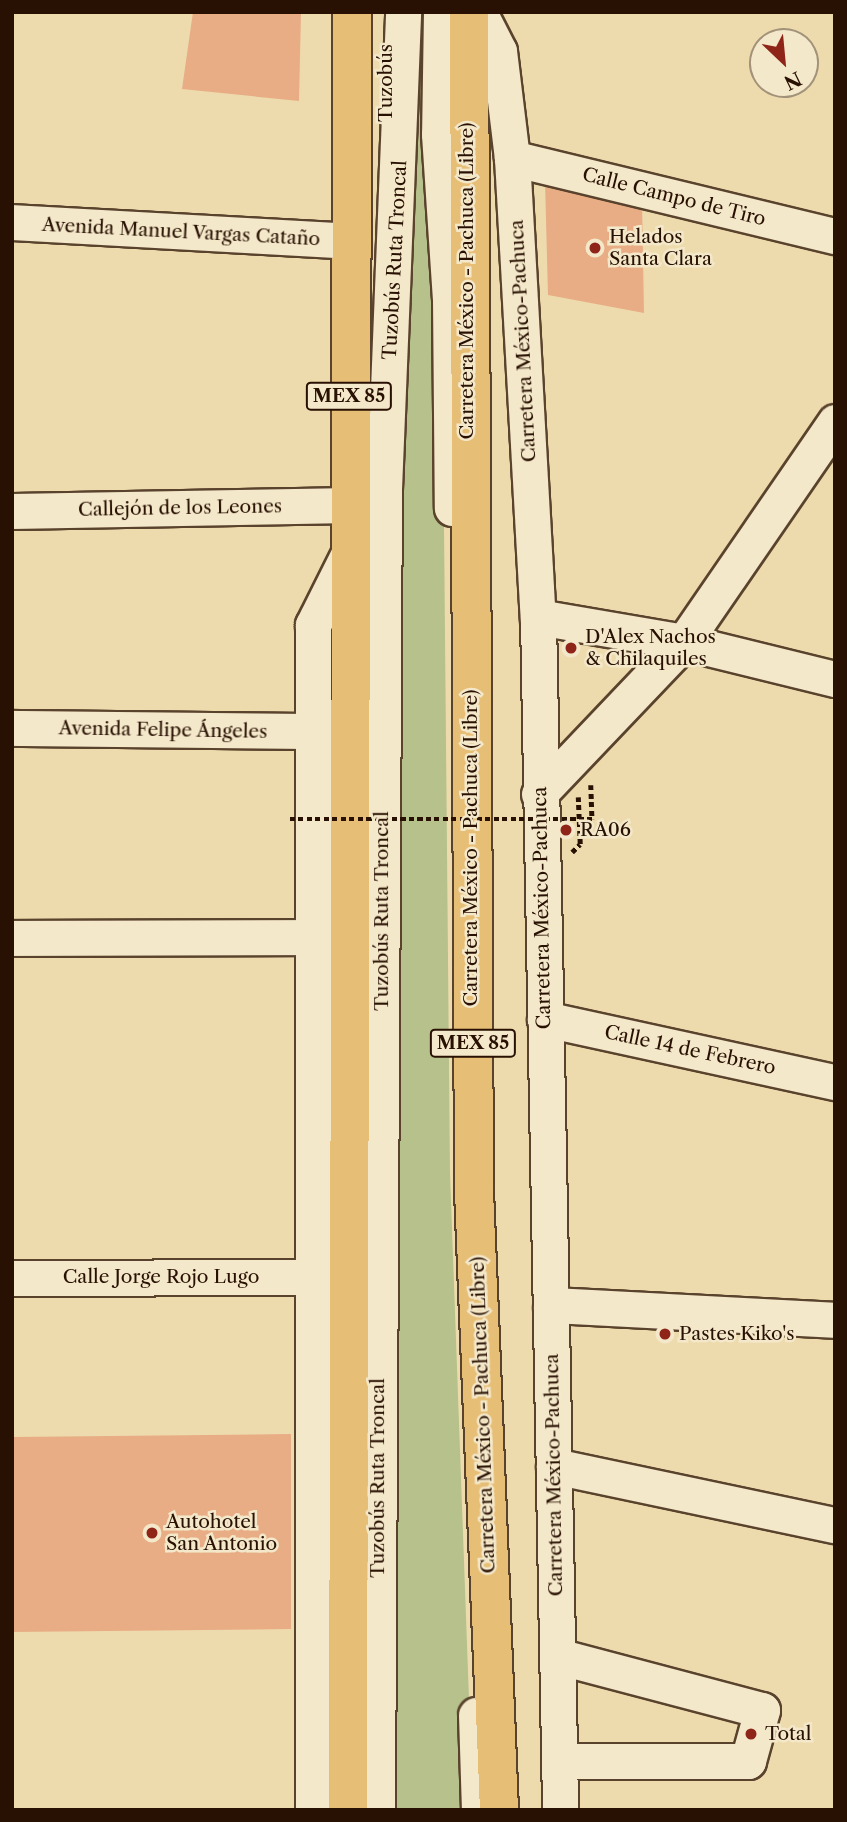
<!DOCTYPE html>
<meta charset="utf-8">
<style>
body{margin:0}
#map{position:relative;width:847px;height:1822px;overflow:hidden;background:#eedbad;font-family:"Libre Caslon Text",serif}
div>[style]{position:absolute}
.green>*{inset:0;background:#b6c18b}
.building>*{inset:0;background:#e8ad85}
.path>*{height:4.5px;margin-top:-2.25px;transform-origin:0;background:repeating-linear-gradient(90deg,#281002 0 5px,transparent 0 8.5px)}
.roads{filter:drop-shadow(2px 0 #5a432d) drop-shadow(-2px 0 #5a432d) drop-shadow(0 2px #5a432d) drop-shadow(0 -2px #5a432d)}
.minor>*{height:35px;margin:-17.5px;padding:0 17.5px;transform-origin:17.5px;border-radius:17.5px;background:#f4e8ca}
.highway>*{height:38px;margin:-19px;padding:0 19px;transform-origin:19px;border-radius:19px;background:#e7be76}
.path-bridge>*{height:4.5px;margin-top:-2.25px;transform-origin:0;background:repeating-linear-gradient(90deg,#281002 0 5px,transparent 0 8.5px)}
.dots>*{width:19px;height:19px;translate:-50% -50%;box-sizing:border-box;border:4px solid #f4e8ca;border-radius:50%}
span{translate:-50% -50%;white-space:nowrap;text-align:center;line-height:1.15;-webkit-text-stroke:5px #f4e8ca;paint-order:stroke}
.shield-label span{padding:2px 5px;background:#f4e8ca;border:2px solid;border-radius:5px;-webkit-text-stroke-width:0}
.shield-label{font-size:18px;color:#281002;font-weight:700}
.street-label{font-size:19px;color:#281002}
.poi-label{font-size:19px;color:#281002}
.left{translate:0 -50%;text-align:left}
.frame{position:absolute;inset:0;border:14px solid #281002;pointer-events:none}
.north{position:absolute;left:749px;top:28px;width:70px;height:70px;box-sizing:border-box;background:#f4e8ca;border:2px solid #a2927a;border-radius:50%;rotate:154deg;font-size:19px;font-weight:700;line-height:28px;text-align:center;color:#281002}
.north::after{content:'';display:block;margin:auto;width:24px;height:32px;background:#8f2418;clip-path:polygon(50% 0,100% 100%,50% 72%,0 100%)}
</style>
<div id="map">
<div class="green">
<div style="clip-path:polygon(408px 12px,430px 12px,443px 418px,450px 1174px,473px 1810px,384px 1810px,387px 831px)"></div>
</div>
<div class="building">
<div style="clip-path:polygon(193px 12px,301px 12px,299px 101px,182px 89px)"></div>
<div style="clip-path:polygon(545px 181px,642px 201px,644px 313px,548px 295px)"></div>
<div style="clip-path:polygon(291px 1434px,291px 1629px,12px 1632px,12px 1437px)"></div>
</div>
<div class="path">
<div style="left:591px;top:785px;width:34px;rotate:88deg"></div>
<div style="left:572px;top:852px;width:11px;rotate:-45deg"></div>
<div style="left:580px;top:844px;width:47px;rotate:-92.4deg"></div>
</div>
<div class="roads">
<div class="minor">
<div style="left:441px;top:12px;width:122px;rotate:90.9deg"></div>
<div style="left:439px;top:134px;width:164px;rotate:86.2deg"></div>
<div style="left:450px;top:298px;width:210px;rotate:89.5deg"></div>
<div style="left:479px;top:12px;width:44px;rotate:62.9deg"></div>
<div style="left:499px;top:51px;width:108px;rotate:83.1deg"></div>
<div style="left:512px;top:158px;width:460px;rotate:86.8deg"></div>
<div style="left:538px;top:617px;width:1193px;rotate:88.94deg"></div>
<div style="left:512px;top:158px;width:332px;rotate:13.6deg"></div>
<div style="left:12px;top:222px;width:338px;rotate:3.2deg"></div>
<div style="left:12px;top:511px;width:336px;rotate:-1deg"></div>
<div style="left:538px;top:617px;width:148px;rotate:9.7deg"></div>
<div style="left:684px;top:642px;width:155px;rotate:13.8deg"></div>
<div style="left:12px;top:728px;width:302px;rotate:0.6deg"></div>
<div style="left:539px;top:794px;width:210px;rotate:-46.4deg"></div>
<div style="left:684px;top:642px;width:267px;rotate:-55.5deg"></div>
<div style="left:12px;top:938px;width:301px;rotate:-0.2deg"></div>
<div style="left:545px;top:1019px;width:297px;rotate:12.3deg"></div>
<div style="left:12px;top:1278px;width:298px;rotate:-0.2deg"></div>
<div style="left:551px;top:1305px;width:284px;rotate:3deg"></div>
<div style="left:554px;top:1466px;width:287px;rotate:11.9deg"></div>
<div style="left:557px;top:1656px;width:212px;rotate:14.8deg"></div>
<div style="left:762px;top:1710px;width:53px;rotate:105.4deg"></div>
<div style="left:748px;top:1761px;width:189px;rotate:180deg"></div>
<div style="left:476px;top:1715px;width:95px;rotate:88.2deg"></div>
<div style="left:313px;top:1810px;width:1185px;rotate:-90deg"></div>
<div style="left:313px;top:625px;width:83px;rotate:-63.4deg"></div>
<div style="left:377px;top:1810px;width:1321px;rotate:-89.7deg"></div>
<div style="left:384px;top:489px;width:477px;rotate:-87.7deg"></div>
</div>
<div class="highway">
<div style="left:469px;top:12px;width:1179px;rotate:89.76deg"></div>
<div style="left:474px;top:1191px;width:620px;rotate:87.69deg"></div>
<div style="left:348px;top:1810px;width:1798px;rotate:-89.87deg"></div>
</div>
</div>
<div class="path-bridge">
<div style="left:290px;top:819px;width:302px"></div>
</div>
<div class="dots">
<div style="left:595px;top:248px;background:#8f2418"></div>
<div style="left:571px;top:648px;background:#8f2418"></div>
<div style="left:566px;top:830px;background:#8f2418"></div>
<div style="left:665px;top:1334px;background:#8f2418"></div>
<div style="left:152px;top:1533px;background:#8f2418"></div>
<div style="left:751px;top:1734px;background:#8f2418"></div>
</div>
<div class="shield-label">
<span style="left:349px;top:396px">MEX 85</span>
<span style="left:473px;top:1043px">MEX 85</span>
</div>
<div class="street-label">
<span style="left:386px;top:83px;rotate:-90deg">Tuzobús</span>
<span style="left:674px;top:197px;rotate:14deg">Calle Campo de Tiro</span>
<span style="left:181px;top:232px;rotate:3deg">Avenida Manuel Vargas Cataño</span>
<span style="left:395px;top:260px;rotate:-87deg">Tuzobús Ruta Troncal</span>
<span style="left:467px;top:281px;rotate:-90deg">Carretera México - Pachuca (Libre)</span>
<span style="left:523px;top:341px;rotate:-93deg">Carretera México-Pachuca</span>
<span style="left:180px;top:508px;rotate:-1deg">Callejón de los Leones</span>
<span style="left:163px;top:730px;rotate:1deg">Avenida Felipe Ángeles</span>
<span style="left:471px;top:848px;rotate:-90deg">Carretera México - Pachuca (Libre)</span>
<span style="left:542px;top:908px;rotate:-91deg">Carretera México-Pachuca</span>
<span style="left:382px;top:911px;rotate:-90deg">Tuzobús Ruta Troncal</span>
<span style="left:690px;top:1050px;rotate:12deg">Calle 14 de Febrero</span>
<span style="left:161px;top:1277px">Calle Jorge Rojo Lugo</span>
<span style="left:483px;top:1415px;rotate:-92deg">Carretera México - Pachuca (Libre)</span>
<span style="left:554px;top:1475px;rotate:-91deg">Carretera México-Pachuca</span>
<span style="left:378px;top:1478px;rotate:-90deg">Tuzobús Ruta Troncal</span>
</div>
<div class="poi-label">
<span class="left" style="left:609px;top:248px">Helados<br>Santa Clara</span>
<span class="left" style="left:585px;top:648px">D'Alex Nachos<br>&amp; Chilaquiles</span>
<span class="left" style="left:580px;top:830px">RA06</span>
<span class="left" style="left:679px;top:1334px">Pastes Kiko's</span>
<span class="left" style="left:166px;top:1533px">Autohotel<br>San Antonio</span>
<span class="left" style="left:765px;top:1734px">Total</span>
</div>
<div class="frame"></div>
<div class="north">N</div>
</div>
